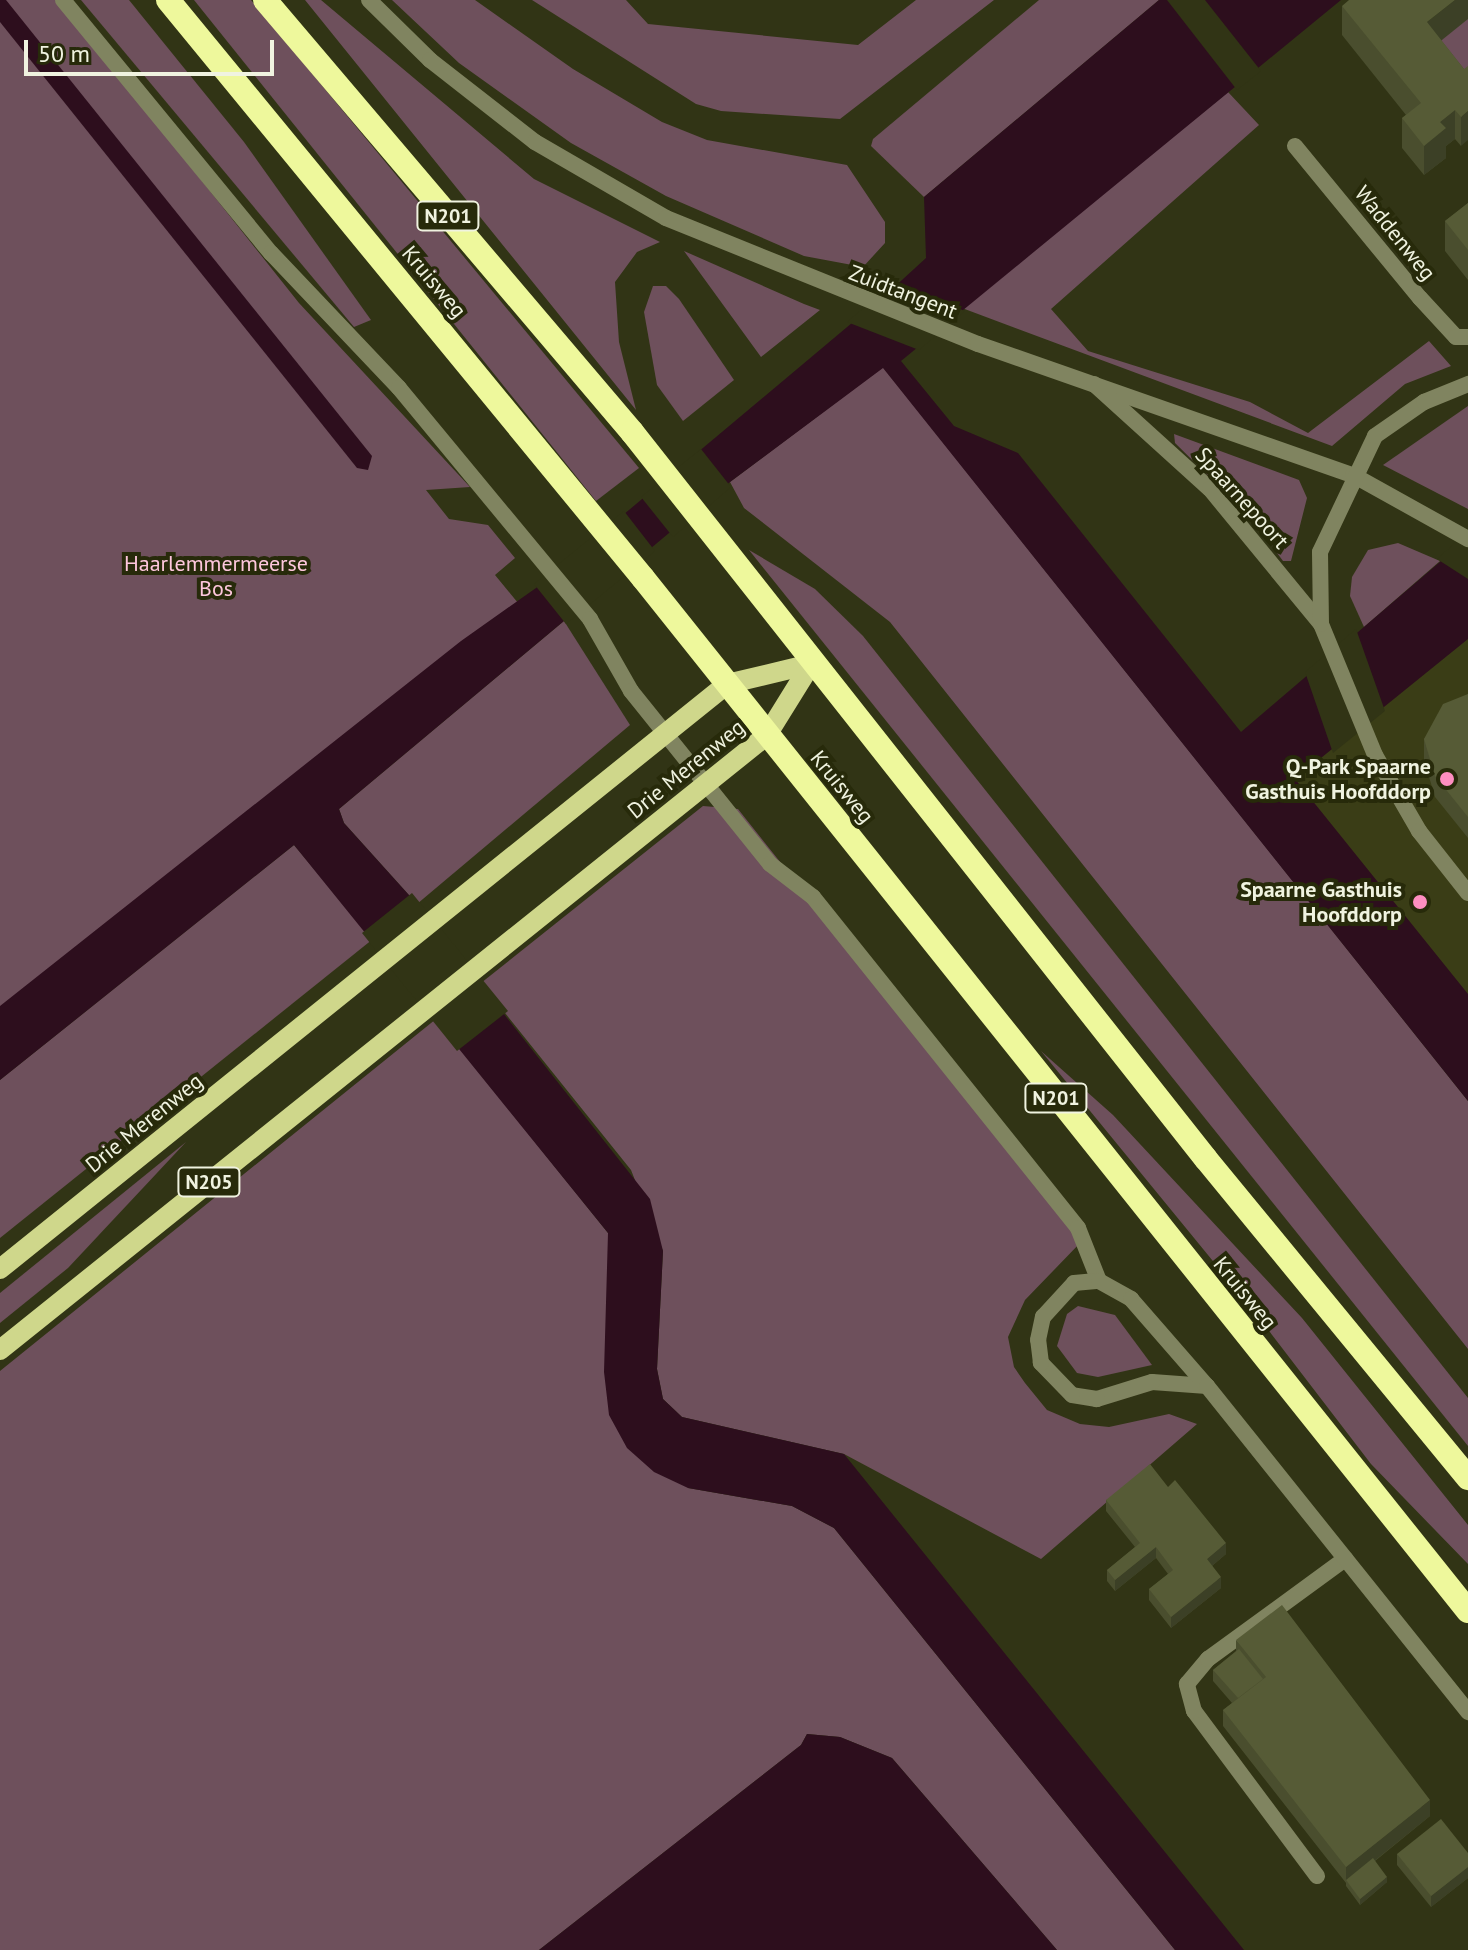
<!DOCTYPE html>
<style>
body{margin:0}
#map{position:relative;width:1468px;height:1950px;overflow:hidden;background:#313415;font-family:"PT Sans",sans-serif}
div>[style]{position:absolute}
.built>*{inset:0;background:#3a3d16}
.green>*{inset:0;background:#6e505c}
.water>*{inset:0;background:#2d0e1d}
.pier>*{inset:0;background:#313415}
.lane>*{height:16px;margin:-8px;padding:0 8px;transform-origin:8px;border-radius:8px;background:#808460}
.street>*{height:16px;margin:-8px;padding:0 8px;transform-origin:8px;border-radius:8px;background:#808460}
.primary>*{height:20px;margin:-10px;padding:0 10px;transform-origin:10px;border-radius:10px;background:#cfd78b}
.highway>*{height:24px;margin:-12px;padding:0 12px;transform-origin:12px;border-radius:12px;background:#eef89c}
.wall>*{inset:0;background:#4a4e2e}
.shaded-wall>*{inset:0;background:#3c4026}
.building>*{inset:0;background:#565b36}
.dots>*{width:22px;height:22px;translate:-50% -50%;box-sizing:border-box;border:4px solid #272a0a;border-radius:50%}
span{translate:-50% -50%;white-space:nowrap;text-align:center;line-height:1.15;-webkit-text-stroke:8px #272a0a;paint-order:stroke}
.shield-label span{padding:2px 6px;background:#272a0a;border:2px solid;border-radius:6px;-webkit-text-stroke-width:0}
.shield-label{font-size:20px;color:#f0f3e0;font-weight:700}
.street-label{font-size:22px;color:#f0f3e0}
.park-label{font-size:22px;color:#fec7dd}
.poi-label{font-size:22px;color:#f0f3e0;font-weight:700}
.right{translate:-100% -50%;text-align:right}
.scale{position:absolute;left:24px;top:40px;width:250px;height:36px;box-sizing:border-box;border:4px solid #f0f3e0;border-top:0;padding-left:10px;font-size:24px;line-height:28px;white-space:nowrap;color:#f0f3e0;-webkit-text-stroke:6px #272a0a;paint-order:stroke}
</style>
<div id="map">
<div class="built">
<div style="clip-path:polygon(1468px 617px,1468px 1021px,1274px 782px)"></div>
</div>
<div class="green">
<div style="clip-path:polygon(0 0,58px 0,299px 303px,470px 487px,426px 490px,449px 519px,488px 525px,515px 558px,495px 575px,523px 609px,0 1025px)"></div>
<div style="clip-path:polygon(81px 0,129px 0,244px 142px,371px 320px,354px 327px)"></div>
<div style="clip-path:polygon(194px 0,251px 0,639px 468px,596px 501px)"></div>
<div style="clip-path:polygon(305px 0,321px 0,534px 179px,660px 242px,637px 252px,615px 282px,619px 342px,636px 410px)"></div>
<div style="clip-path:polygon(392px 0,475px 0,573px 69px,662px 122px,707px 140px,847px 165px,885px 222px,885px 243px,863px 267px,804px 256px,666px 196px,571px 143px,459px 63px)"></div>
<div style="clip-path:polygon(532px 0,626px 0,648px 24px,858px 45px,916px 0,994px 0,840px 119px,721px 111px,696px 104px)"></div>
<div style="clip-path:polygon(1039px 0,1159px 0,924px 197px,871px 146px,873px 139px)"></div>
<div style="clip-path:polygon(1468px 12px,1468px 76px,1435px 40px)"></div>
<div style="clip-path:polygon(1228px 92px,1259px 125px,1051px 309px,1088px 351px,1250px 402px,1308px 433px,1429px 341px,1451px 366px,1405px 384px,1332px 446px,962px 308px)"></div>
<div style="clip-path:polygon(684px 251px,804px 304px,820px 310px,761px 357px)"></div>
<div style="clip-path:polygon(653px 286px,666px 286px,679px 299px,734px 380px,683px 421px,657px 385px,644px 312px)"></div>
<div style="clip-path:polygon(883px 367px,1468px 1101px,1468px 1349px,890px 622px,744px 508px,730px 482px)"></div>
<div style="clip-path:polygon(1468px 406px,1468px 509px,1383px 465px)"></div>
<div style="clip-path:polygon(1174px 434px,1299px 480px,1307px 498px,1291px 561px,1283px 561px,1251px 518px,1175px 443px)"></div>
<div style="clip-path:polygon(1398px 543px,1440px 561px,1364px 627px,1350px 596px,1352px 577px,1368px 550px)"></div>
<div style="clip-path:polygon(749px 550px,815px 589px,863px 636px,1468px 1398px,1468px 1446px)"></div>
<div style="clip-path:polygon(564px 621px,630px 725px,417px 904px,344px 823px,339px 809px)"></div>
<div style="clip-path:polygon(703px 806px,738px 809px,1082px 1241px,1025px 1300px,1008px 1337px,1014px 1367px,1025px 1383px,1047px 1410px,1080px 1424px,1109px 1427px,1169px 1414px,1197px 1424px,1041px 1559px,844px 1454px,682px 1417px,663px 1399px,657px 1369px,663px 1251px,631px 1170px,481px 983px)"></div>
<div style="clip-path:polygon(294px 845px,373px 939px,0 1238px,0 1080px)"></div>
<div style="clip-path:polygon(436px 1019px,608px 1233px,610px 1261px,688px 1488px,792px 1506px,834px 1528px,1175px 1950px,1057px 1950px,892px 1758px,840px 1737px,807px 1734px,801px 1745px,539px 1950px,0 1950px,0 1371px)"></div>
<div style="clip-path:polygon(1041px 1051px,1113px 1115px,1302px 1318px,1468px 1525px,1468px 1564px,1371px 1464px,1253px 1310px)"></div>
<div style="clip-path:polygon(186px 1142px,68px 1268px,0 1323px,0 1293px)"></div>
<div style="clip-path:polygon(1078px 1306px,1115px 1315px,1152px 1365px,1098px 1377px,1077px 1373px,1057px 1346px,1067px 1314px)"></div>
</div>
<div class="water">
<div style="clip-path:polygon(0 0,6px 0,372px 456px,368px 470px,357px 468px,0 22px)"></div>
<div style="clip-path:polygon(1159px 0,1341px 0,901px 361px,954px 426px,1018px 453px,1241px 732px,1468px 538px,1468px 639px,1295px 779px,1468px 994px,1468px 1101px,883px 368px,730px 482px,339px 809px,344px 823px,417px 904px,650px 1199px,663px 1251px,657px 1369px,663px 1399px,682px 1417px,844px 1454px,1244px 1950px,1175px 1950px,834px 1528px,792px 1506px,688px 1488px,654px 1472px,627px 1448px,609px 1415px,604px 1372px,608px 1233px,294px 845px,0 1080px,0 1006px,461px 641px,536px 588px,890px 291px,926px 258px,924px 197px)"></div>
<div style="clip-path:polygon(807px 1734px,840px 1737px,892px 1758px,1057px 1950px,539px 1950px,801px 1745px)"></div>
</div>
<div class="pier">
<div style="clip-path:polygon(1167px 0,1205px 0,1261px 71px,1237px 90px)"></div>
<div style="clip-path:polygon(893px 283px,965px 311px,919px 350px,847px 322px)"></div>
<div style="clip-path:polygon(701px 449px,731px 487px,673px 537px,641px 497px)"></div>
<div style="clip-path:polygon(624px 511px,655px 551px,566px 624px,534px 584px)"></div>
<div style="clip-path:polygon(1465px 534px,1468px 534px,1468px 579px,1437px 559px)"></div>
<div style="clip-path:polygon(1356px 629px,1385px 711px,1333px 753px,1305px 672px)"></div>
<div style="clip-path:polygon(412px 893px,508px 1011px,457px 1051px,362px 933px)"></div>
</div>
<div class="lane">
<div style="left:63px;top:0;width:328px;rotate:50.6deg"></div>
<div style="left:271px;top:253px;width:186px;rotate:46.5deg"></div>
<div style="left:399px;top:388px;width:300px;rotate:50.4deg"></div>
<div style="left:590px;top:619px;width:83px;rotate:60.3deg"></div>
<div style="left:631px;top:691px;width:222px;rotate:51.2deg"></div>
<div style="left:770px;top:864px;width:54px;rotate:37.5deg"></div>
<div style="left:813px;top:897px;width:424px;rotate:51.3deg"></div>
<div style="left:1078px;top:1228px;width:57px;rotate:68.4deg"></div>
<div style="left:369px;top:0;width:86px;rotate:44.5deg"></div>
<div style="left:430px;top:60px;width:133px;rotate:38deg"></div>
<div style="left:535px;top:142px;width:151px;rotate:30.1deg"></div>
<div style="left:666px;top:218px;width:336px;rotate:22deg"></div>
<div style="left:978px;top:344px;width:397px;rotate:19.3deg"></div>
<div style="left:1353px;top:475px;width:132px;rotate:29.1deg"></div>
<div style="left:1094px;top:384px;width:156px;rotate:42.2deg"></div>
<div style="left:1210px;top:489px;width:175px;rotate:50.6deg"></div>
<div style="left:1321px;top:624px;width:142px;rotate:67.6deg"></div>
<div style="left:1375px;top:755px;width:88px;rotate:59.9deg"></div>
<div style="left:1419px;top:831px;width:79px;rotate:51.7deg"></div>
<div style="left:1321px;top:624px;width:72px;rotate:-90.8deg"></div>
<div style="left:1320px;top:552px;width:128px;rotate:-64.6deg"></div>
<div style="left:1375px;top:436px;width:60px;rotate:-34.8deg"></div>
<div style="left:1424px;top:402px;width:48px;rotate:-22.2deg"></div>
<div style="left:1317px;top:1876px;width:206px;rotate:-126.7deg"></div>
<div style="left:1194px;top:1711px;width:28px;rotate:-105deg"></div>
<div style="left:1187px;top:1684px;width:33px;rotate:-50deg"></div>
<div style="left:1208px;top:1659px;width:170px;rotate:-36.1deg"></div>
</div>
<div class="street">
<div style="left:1295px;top:146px;width:197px;rotate:50.6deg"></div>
<div style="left:1420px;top:298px;width:53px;rotate:47.3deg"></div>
<div style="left:1456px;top:337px;width:12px"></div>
<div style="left:1207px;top:1386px;width:55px;rotate:-175.8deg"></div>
<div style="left:1152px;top:1382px;width:58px;rotate:162.8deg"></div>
<div style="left:1097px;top:1399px;width:25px;rotate:-171deg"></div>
<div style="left:1072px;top:1395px;width:45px;rotate:-134.1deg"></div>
<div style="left:1041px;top:1363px;width:23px;rotate:-97deg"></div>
<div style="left:1038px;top:1340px;width:24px;rotate:-78deg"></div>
<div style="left:1043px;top:1317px;width:46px;rotate:-47.6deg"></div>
<div style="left:1074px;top:1283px;width:25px;rotate:-5deg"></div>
<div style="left:1099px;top:1281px;width:37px;rotate:29deg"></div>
<div style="left:1131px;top:1299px;width:116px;rotate:48.9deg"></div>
<div style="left:1207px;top:1386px;width:418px;rotate:51.3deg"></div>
</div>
<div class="primary">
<div style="left:0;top:1269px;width:933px;rotate:-38.82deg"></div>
<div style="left:727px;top:684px;width:86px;rotate:-13.4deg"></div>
<div style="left:0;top:1350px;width:983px;rotate:-38.72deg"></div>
<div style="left:767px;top:735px;width:84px;rotate:-58.2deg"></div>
</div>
<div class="highway">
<div style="left:168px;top:0;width:748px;rotate:50.59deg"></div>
<div style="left:643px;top:578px;width:1322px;rotate:51.39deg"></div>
<div style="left:265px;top:0;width:567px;rotate:49.65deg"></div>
<div style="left:632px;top:432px;width:926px;rotate:51.71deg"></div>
<div style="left:1206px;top:1159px;width:413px;rotate:50.6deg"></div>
</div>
<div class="wall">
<div style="clip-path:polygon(1342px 6px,1441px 40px,1464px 69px,1461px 146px,1455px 139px,1446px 146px,1446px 158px,1424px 175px,1402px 148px,1402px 118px,1406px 115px,1342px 35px)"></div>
<div style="clip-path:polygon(1468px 203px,1468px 280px,1445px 251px,1445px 221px)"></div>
<div style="clip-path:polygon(1468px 694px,1468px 838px,1435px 797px,1424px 760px,1424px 739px)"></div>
<div style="clip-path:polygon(1168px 1487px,1226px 1554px,1212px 1566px,1221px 1588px,1171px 1628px,1149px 1600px,1149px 1589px,1168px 1574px,1156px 1558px,1115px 1591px,1107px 1581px,1107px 1570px,1135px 1547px,1106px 1511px,1106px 1500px)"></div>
<div style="clip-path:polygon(1236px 1640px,1430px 1816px,1375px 1861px,1387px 1882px,1360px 1905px,1346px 1886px,1346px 1883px,1223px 1726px,1223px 1710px,1232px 1703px,1213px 1681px,1213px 1670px,1236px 1651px)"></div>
<div style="clip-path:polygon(1468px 1853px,1468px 1878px,1431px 1907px,1397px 1865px,1397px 1854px)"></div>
</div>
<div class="shaded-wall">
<div style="clip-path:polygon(1455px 0,1468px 0,1468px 19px,1427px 52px,1427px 22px)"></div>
<div style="clip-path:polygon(1455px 110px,1455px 139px,1446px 146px,1446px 158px,1424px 175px,1424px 146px,1440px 122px)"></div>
<div style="clip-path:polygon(1468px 111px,1468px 140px,1461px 146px,1461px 117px)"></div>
<div style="clip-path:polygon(1226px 1543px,1226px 1554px,1207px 1570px,1207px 1559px)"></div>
<div style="clip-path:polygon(1156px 1547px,1156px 1558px,1115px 1591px,1115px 1580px)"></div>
<div style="clip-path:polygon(1221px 1577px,1221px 1588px,1171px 1628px,1171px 1617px)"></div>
<div style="clip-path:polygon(1430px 1800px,1430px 1816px,1348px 1882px,1346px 1880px,1346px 1884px,1346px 1867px)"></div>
<div style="clip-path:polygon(1468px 1867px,1468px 1878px,1431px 1907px,1431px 1896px)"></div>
<div style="clip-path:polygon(1387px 1877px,1387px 1882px,1360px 1905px,1360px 1899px)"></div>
</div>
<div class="building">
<div style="clip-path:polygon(1349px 0,1455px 0,1427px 22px,1464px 69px,1468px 66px,1468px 111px,1461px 117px,1455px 110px,1440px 122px,1446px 128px,1424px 146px,1402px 118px,1421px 103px,1342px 6px)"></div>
<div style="clip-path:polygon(1468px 203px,1468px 250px,1445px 221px)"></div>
<div style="clip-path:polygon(1468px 694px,1468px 817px,1435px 776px,1424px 739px,1443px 704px)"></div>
<div style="clip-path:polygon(1150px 1464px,1168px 1487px,1175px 1480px,1226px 1543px,1207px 1559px,1221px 1577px,1171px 1617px,1149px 1589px,1173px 1570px,1156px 1547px,1115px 1580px,1107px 1570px,1140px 1543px,1106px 1500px)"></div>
<div style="clip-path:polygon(1282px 1605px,1430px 1800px,1346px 1867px,1223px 1710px,1266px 1677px,1236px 1640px)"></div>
<div style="clip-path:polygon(1239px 1649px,1263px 1679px,1238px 1698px,1213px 1670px)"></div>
<div style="clip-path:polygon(1441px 1819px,1468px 1853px,1468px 1867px,1431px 1896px,1397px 1854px)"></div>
<div style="clip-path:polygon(1373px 1858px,1387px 1877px,1360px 1899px,1346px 1880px)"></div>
</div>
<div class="dots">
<div style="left:1447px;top:779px;background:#fd8ec0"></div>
<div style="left:1420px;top:902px;background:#fd8ec0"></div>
</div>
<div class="shield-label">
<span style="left:448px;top:216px">N201</span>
<span style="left:1056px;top:1098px">N201</span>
<span style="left:209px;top:1182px">N205</span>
</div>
<div class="street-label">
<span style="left:1395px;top:233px;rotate:51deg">Waddenweg</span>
<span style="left:434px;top:282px;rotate:50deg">Kruisweg</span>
<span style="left:903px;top:292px;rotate:21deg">Zuidtangent</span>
<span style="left:1242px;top:498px;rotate:48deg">Spaarnepoort</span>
<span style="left:686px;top:769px;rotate:-39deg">Drie Merenweg</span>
<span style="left:842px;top:787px;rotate:51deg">Kruisweg</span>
<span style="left:144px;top:1123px;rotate:-39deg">Drie Merenweg</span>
<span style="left:1245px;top:1293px;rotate:51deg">Kruisweg</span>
</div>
<div class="park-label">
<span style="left:216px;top:576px">Haarlemmermeerse<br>Bos</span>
</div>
<div class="poi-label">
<span class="right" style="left:1431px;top:779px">Q-Park Spaarne<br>Gasthuis Hoofddorp</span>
<span class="right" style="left:1402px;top:902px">Spaarne Gasthuis<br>Hoofddorp</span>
</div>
<div class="scale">50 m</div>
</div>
